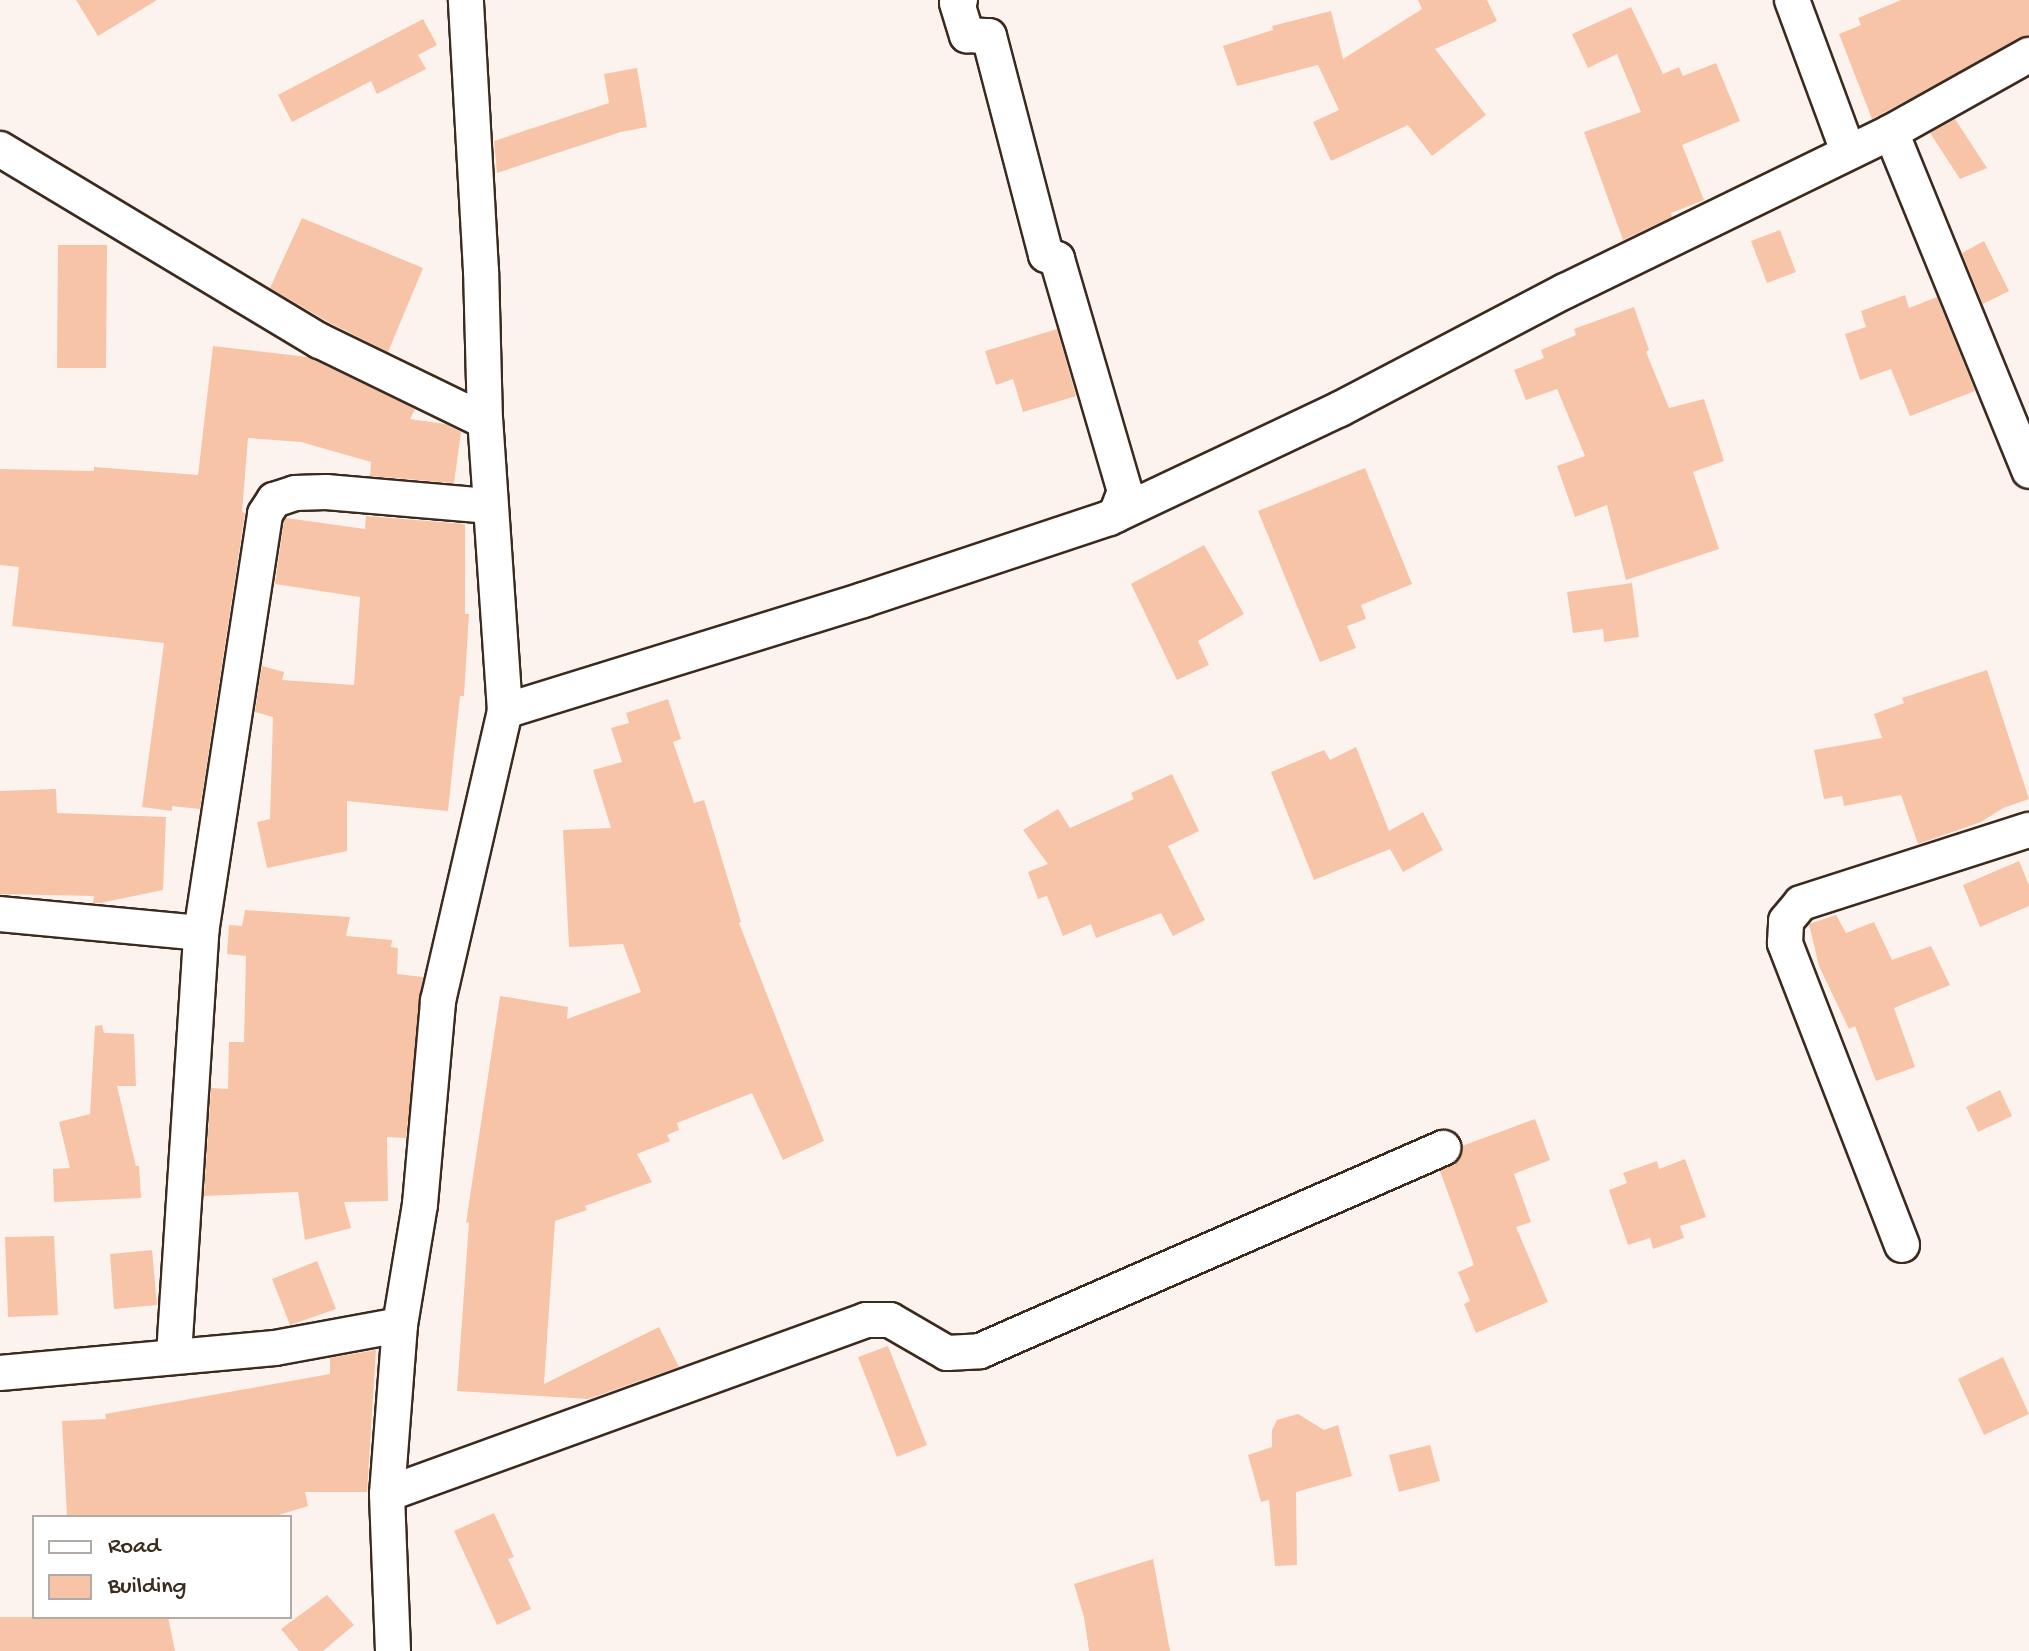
<!DOCTYPE html>
<style>
body{margin:0}
#map{position:relative;width:2029px;height:1651px;overflow:hidden;background:#fdf3ee;font-family:"Gochi Hand",sans-serif}
div>[style]{position:absolute}
.building>*{inset:0;background:#f7c4a8}
.roads{filter:drop-shadow(2px 0 #3b2a1e) drop-shadow(-2px 0 #3b2a1e) drop-shadow(0 2px #3b2a1e) drop-shadow(0 -2px #3b2a1e)}
.minor>*{height:34px;margin:-17px;padding:0 17px;transform-origin:17px;border-radius:17px;background:#fff}
span{translate:-50% -50%;white-space:nowrap;text-align:center;line-height:1.15;-webkit-text-stroke:8px #fff;paint-order:stroke}
.legend{position:absolute;left:32px;top:1515px;width:260px;height:104px;box-sizing:border-box;background:#fff;border:2px solid #b1aaa5;margin:0;padding:10px 14px;list-style:none;font-size:24px;color:#3b2a1e}
.legend li{display:flex;align-items:center;gap:16px;height:40px}
.legend b{width:40px;border:2px solid #b1aaa5}
</style>
<div id="map">
<div class="building">
<div style="clip-path:polygon(76px 0,157px 0,98px 36px)"></div>
<div style="clip-path:polygon(1418px 0,1487px 0,1497px 21px,1435px 49px,1486px 115px,1432px 156px,1408px 125px,1331px 161px,1313px 122px,1339px 110px,1318px 65px,1237px 86px,1223px 46px,1273px 30px,1272px 26px,1331px 11px,1343px 59px,1422px 9px)"></div>
<div style="clip-path:polygon(1901px 0,2029px 0,2029px 35px,1872px 119px,1839px 34px,1861px 25px,1858px 18px)"></div>
<div style="clip-path:polygon(1631px 7px,1663px 74px,1679px 67px,1683px 76px,1716px 63px,1740px 121px,1682px 145px,1704px 200px,1671px 213px,1672px 217px,1623px 240px,1584px 132px,1641px 112px,1617px 54px,1588px 68px,1572px 34px)"></div>
<div style="clip-path:polygon(423px 19px,437px 45px,418px 55px,426px 69px,377px 94px,371px 81px,292px 122px,278px 95px)"></div>
<div style="clip-path:polygon(637px 68px,647px 127px,621px 132px,497px 173px,494px 141px,609px 103px,604px 74px)"></div>
<div style="clip-path:polygon(1955px 119px,1987px 168px,1960px 179px,1930px 133px)"></div>
<div style="clip-path:polygon(302px 218px,423px 268px,388px 352px,330px 323px,270px 288px)"></div>
<div style="clip-path:polygon(1780px 230px,1796px 272px,1767px 283px,1751px 241px)"></div>
<div style="clip-path:polygon(1984px 241px,2009px 291px,1983px 304px,1962px 253px)"></div>
<div style="clip-path:polygon(58px 245px,107px 245px,106px 368px,57px 368px)"></div>
<div style="clip-path:polygon(1905px 295px,1909px 308px,1937px 297px,1975px 391px,1910px 416px,1891px 369px,1860px 380px,1845px 334px,1866px 327px,1861px 311px)"></div>
<div style="clip-path:polygon(1634px 307px,1649px 350px,1646px 352px,1669px 408px,1704px 399px,1724px 461px,1693px 472px,1719px 549px,1626px 580px,1607px 505px,1575px 517px,1557px 466px,1585px 456px,1557px 389px,1526px 400px,1514px 370px,1544px 358px,1541px 350px,1576px 335px,1574px 329px)"></div>
<div style="clip-path:polygon(1057px 329px,1076px 396px,1023px 412px,1013px 379px,996px 385px,985px 351px)"></div>
<div style="clip-path:polygon(213px 346px,308px 357px,415px 409px,410px 419px,445px 424px,461px 432px,454px 483px,370px 476px,371px 462px,301px 442px,248px 438px,242px 512px,245px 513px,200px 809px,172px 806px,172px 811px,142px 807px,164px 643px,12px 626px,19px 567px,0 565px,0 469px,94px 471px,94px 467px,198px 475px)"></div>
<div style="clip-path:polygon(1365px 468px,1412px 584px,1361px 605px,1366px 619px,1347px 626px,1356px 648px,1320px 662px,1258px 511px)"></div>
<div style="clip-path:polygon(366px 516px,465px 524px,465px 614px,469px 614px,464px 696px,460px 696px,448px 811px,347px 801px,347px 851px,267px 868px,257px 822px,270px 819px,273px 717px,255px 712px,262px 666px,284px 672px,282px 680px,354px 685px,360px 597px,275px 584px,284px 521px,286px 518px,365px 529px)"></div>
<div style="clip-path:polygon(1204px 545px,1244px 614px,1198px 641px,1209px 665px,1177px 680px,1131px 584px)"></div>
<div style="clip-path:polygon(1632px 583px,1639px 637px,1604px 642px,1603px 629px,1573px 633px,1567px 592px)"></div>
<div style="clip-path:polygon(1987px 670px,2029px 799px,2003px 808px,1981px 822px,1918px 844px,1901px 795px,1844px 806px,1842px 796px,1824px 799px,1814px 750px,1882px 738px,1874px 714px,1904px 703px,1902px 698px)"></div>
<div style="clip-path:polygon(668px 699px,681px 739px,673px 742px,694px 803px,704px 800px,741px 922px,739px 923px,824px 1141px,783px 1160px,752px 1093px,677px 1123px,679px 1130px,667px 1135px,670px 1141px,637px 1154px,652px 1182px,585px 1206px,587px 1210px,555px 1221px,544px 1384px,659px 1327px,679px 1367px,588px 1399px,457px 1391px,469px 1222px,466px 1223px,500px 996px,568px 1007px,567px 1019px,641px 992px,623px 944px,569px 947px,563px 830px,611px 828px,593px 770px,622px 762px,611px 728px,629px 723px,626px 713px)"></div>
<div style="clip-path:polygon(1356px 747px,1389px 831px,1423px 812px,1443px 850px,1403px 872px,1390px 849px,1314px 880px,1271px 772px,1324px 750px,1330px 760px)"></div>
<div style="clip-path:polygon(1172px 774px,1199px 831px,1168px 846px,1205px 920px,1173px 936px,1161px 913px,1096px 938px,1091px 924px,1063px 936px,1047px 896px,1038px 899px,1028px 872px,1048px 864px,1023px 830px,1058px 809px,1070px 828px,1134px 799px,1131px 793px)"></div>
<div style="clip-path:polygon(56px 789px,57px 813px,166px 817px,163px 890px,100px 903px,93px 903px,94px 896px,0 894px,0 791px)"></div>
<div style="clip-path:polygon(2019px 861px,2029px 885px,2029px 906px,1980px 927px,1963px 885px)"></div>
<div style="clip-path:polygon(245px 910px,350px 917px,346px 936px,392px 940px,391px 947px,398px 948px,397px 974px,423px 977px,406px 1138px,387px 1137px,388px 1201px,344px 1202px,351px 1228px,305px 1240px,298px 1192px,204px 1196px,211px 1088px,228px 1089px,229px 1042px,244px 1042px,246px 956px,227px 954px,229px 925px,242px 926px)"></div>
<div style="clip-path:polygon(1836px 915px,1846px 933px,1874px 922px,1892px 960px,1931px 946px,1950px 985px,1894px 1008px,1915px 1067px,1876px 1081px,1855px 1026px,1849px 1029px,1819px 966px,1809px 924px)"></div>
<div style="clip-path:polygon(102px 1025px,104px 1033px,134px 1034px,136px 1086px,117px 1086px,136px 1166px,139px 1166px,141px 1198px,54px 1202px,53px 1169px,70px 1168px,59px 1122px,90px 1114px,95px 1026px)"></div>
<div style="clip-path:polygon(2000px 1090px,2012px 1116px,1978px 1132px,1966px 1107px)"></div>
<div style="clip-path:polygon(1535px 1119px,1550px 1160px,1514px 1174px,1531px 1222px,1516px 1227px,1548px 1302px,1476px 1333px,1464px 1304px,1470px 1301px,1458px 1272px,1474px 1265px,1440px 1171px,1459px 1160px,1462px 1146px)"></div>
<div style="clip-path:polygon(1685px 1159px,1706px 1217px,1680px 1226px,1684px 1238px,1653px 1249px,1650px 1238px,1628px 1245px,1609px 1190px,1627px 1183px,1623px 1173px,1657px 1161px,1659px 1169px)"></div>
<div style="clip-path:polygon(54px 1236px,58px 1315px,8px 1317px,5px 1237px)"></div>
<div style="clip-path:polygon(152px 1250px,157px 1305px,114px 1309px,110px 1254px)"></div>
<div style="clip-path:polygon(317px 1261px,336px 1309px,290px 1325px,272px 1279px)"></div>
<div style="clip-path:polygon(888px 1346px,927px 1445px,897px 1457px,858px 1357px)"></div>
<div style="clip-path:polygon(376px 1350px,367px 1492px,305px 1492px,308px 1506px,272px 1517px,67px 1517px,62px 1421px,106px 1419px,105px 1414px,330px 1374px,330px 1358px)"></div>
<div style="clip-path:polygon(2003px 1357px,2029px 1414px,1984px 1435px,1958px 1379px)"></div>
<div style="clip-path:polygon(1298px 1414px,1324px 1430px,1338px 1425px,1352px 1476px,1296px 1492px,1297px 1565px,1275px 1566px,1269px 1500px,1261px 1502px,1248px 1455px,1272px 1447px,1272px 1430px,1277px 1420px)"></div>
<div style="clip-path:polygon(1430px 1445px,1440px 1481px,1399px 1492px,1389px 1455px)"></div>
<div style="clip-path:polygon(494px 1513px,514px 1557px,508px 1559px,531px 1609px,497px 1625px,454px 1531px)"></div>
<div style="clip-path:polygon(1153px 1559px,1170px 1651px,1089px 1651px,1084px 1617px,1074px 1584px)"></div>
<div style="clip-path:polygon(327px 1595px,354px 1625px,323px 1651px,299px 1651px,281px 1629px)"></div>
<div style="clip-path:polygon(0 1617px,168px 1617px,175px 1651px,0 1651px)"></div>
</div>
<div class="roads">
<div class="minor">
<div style="left:960px;top:0;width:4px;rotate:135deg"></div>
<div style="left:957px;top:3px;width:34px;rotate:73deg"></div>
<div style="left:967px;top:35px;width:22px;rotate:3deg"></div>
<div style="left:989px;top:36px;width:226px;rotate:75.4deg"></div>
<div style="left:1046px;top:255px;width:12px;rotate:20deg"></div>
<div style="left:1057px;top:259px;width:242px;rotate:73.7deg"></div>
<div style="left:1125px;top:491px;width:26px;rotate:111deg"></div>
<div style="left:1792px;top:0;width:161px;rotate:69.7deg"></div>
<div style="left:1891px;top:132px;width:366px;rotate:67.8deg"></div>
<div style="left:0;top:149px;width:373px;rotate:31deg"></div>
<div style="left:320px;top:341px;width:183px;rotate:25.9deg"></div>
<div style="left:505px;top:711px;width:375px;rotate:-17.2deg"></div>
<div style="left:863px;top:600px;width:259px;rotate:-18.4deg"></div>
<div style="left:1109px;top:518px;width:255px;rotate:-25.3deg"></div>
<div style="left:1340px;top:409px;width:254px;rotate:-27.7deg"></div>
<div style="left:1565px;top:291px;width:363px;rotate:-26deg"></div>
<div style="left:1891px;top:132px;width:158px;rotate:-29.2deg"></div>
<div style="left:0;top:914px;width:202px;rotate:5.4deg"></div>
<div style="left:1902px;top:1245px;width:324px;rotate:-111.2deg"></div>
<div style="left:1785px;top:943px;width:22px;rotate:-87deg"></div>
<div style="left:1786px;top:921px;width:23px;rotate:-50deg"></div>
<div style="left:1801px;top:903px;width:239px;rotate:-17.8deg"></div>
<div style="left:174px;top:1355px;width:423px;rotate:-86.3deg"></div>
<div style="left:201px;top:933px;width:424px;rotate:-81.3deg"></div>
<div style="left:265px;top:514px;width:17px;rotate:-57deg"></div>
<div style="left:274px;top:500px;width:22px;rotate:-18deg"></div>
<div style="left:295px;top:493px;width:31px;rotate:-2deg"></div>
<div style="left:326px;top:492px;width:165px;rotate:4.9deg"></div>
<div style="left:0;top:1373px;width:276px;rotate:-5.2deg"></div>
<div style="left:275px;top:1348px;width:127px;rotate:-10.4deg"></div>
<div style="left:387px;top:1494px;width:510px;rotate:-19.96deg"></div>
<div style="left:866px;top:1320px;width:24px"></div>
<div style="left:890px;top:1320px;width:66px;rotate:30.1deg"></div>
<div style="left:947px;top:1353px;width:33px;rotate:-3deg"></div>
<div style="left:980px;top:1351px;width:506px;rotate:-23.67deg"></div>
<div style="left:393px;top:1651px;width:157px;rotate:-92.2deg"></div>
<div style="left:387px;top:1494px;width:169px;rotate:-85.6deg"></div>
<div style="left:400px;top:1325px;width:123px;rotate:-80.6deg"></div>
<div style="left:420px;top:1204px;width:204px;rotate:-84.9deg"></div>
<div style="left:438px;top:1001px;width:298px;rotate:-77deg"></div>
<div style="left:505px;top:711px;width:291px;rotate:-93.9deg"></div>
<div style="left:485px;top:421px;width:150px;rotate:-91.5deg"></div>
<div style="left:481px;top:271px;width:271px;rotate:-93.2deg"></div>
</div>
</div>
<ul class="legend">
<li><b style="height:10px;background:#fff"></b>Road</li>
<li><b style="height:22px;background:#f7c4a8"></b>Building</li>
</ul>
</div>
